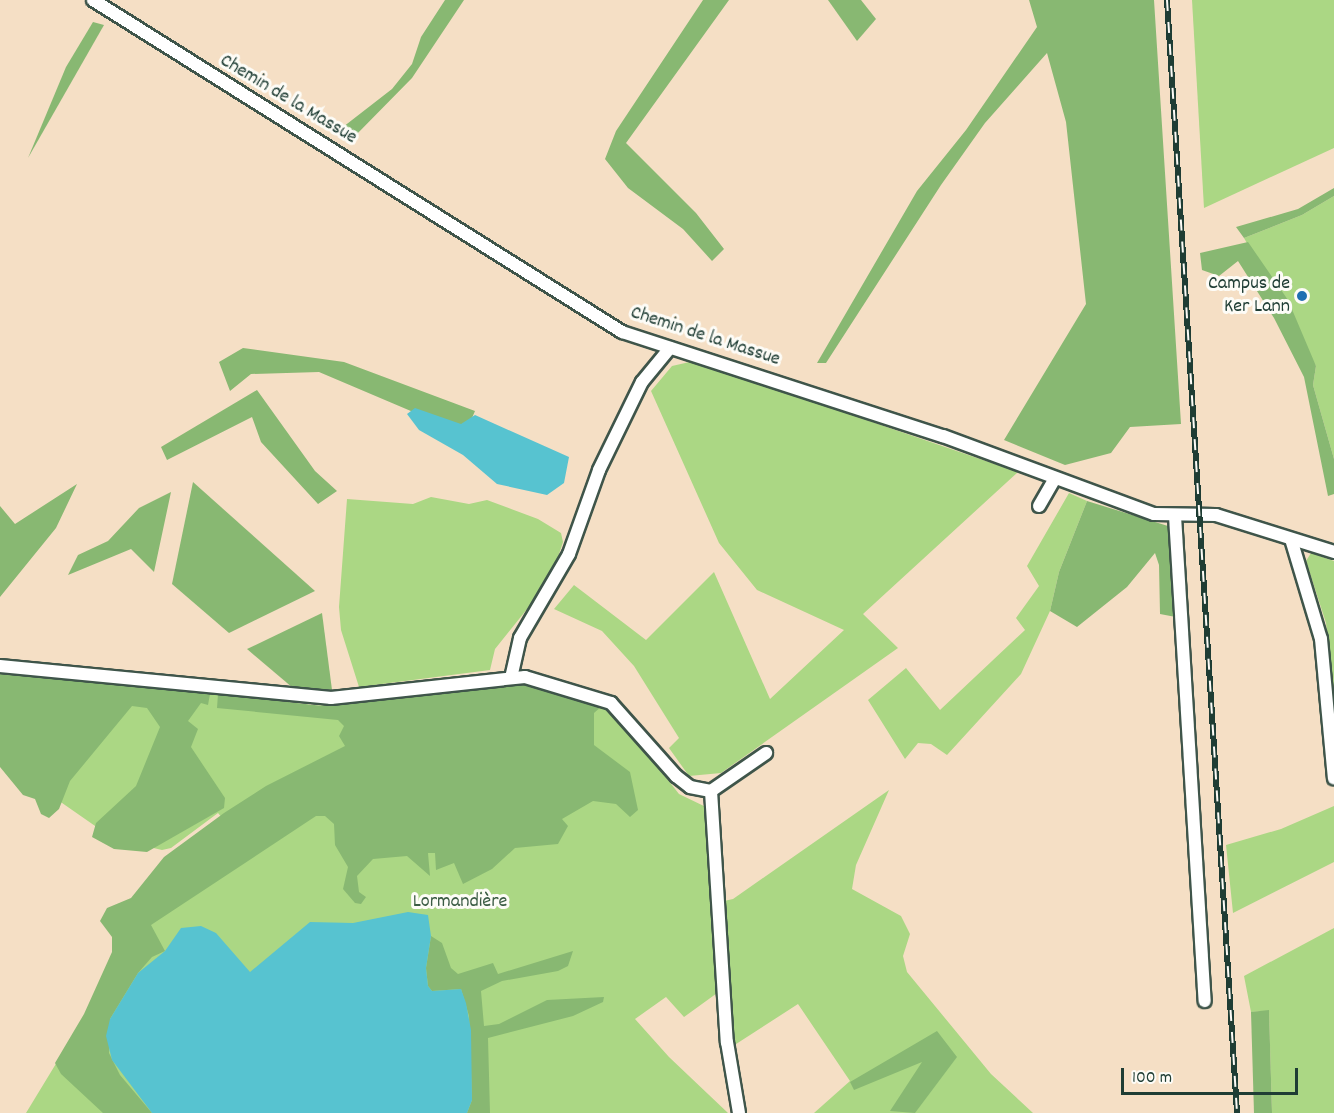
<!DOCTYPE html>
<meta charset="utf-8">
<style>
body{margin:0}
#map{position:relative;width:1334px;height:1113px;overflow:hidden;background:#f5dfc5;font-family:Dekko,sans-serif}
div>[style]{position:absolute}
.green>*{inset:0;background:#abd784}
.forest>*{inset:0;background:#88b872}
.water>*{inset:0;background:#57c3d0}
.roads{filter:drop-shadow(2px 0 #3f554a) drop-shadow(-2px 0 #3f554a) drop-shadow(0 2px #3f554a) drop-shadow(0 -2px #3f554a)}
.street>*{height:12px;margin:-6px;padding:0 6px;transform-origin:6px;border-radius:6px;background:#fff}
.rail>*{height:6px;margin-top:-3px;transform-origin:0;background:repeating-linear-gradient(90deg,#fdfcf7 0 11px,#1f3d34 0 22px);box-sizing:border-box;border-block:2px solid #1f3d34}
.dots>*{width:16px;height:16px;translate:-50% -50%;box-sizing:border-box;border:3px solid #fdfcf7;border-radius:50%}
span{translate:-50% -50%;white-space:nowrap;text-align:center;line-height:1.15;-webkit-text-stroke:6px #fdfcf7;paint-order:stroke}
.street-label{font-size:20px;color:#1f3d34}
.poi-label{font-size:20px;color:#1f3d34}
.right{translate:-100% -50%;text-align:right}
.park-label{font-size:20px;color:#3b5c44}
.scale{position:absolute;left:1121px;top:1068px;width:177px;height:27px;box-sizing:border-box;border:3px solid #1f3d34;border-top:0;padding-left:8px;font-size:18px;line-height:21px;white-space:nowrap;color:#1f3d34;-webkit-text-stroke:4px #fdfcf7;paint-order:stroke}
</style>
<div id="map">
<div class="green">
<div style="clip-path:polygon(1192px 0,1334px 0,1334px 148px,1204px 208px)"></div>
<div style="clip-path:polygon(1334px 196px,1334px 459px,1313px 385px,1316px 366px,1244px 238px,1302px 215px)"></div>
<div style="clip-path:polygon(694px 361px,1018px 472px,863px 614px,898px 648px,721px 773px,689px 776px,669px 748px,679px 738px,634px 666px,602px 631px,554px 609px,574px 585px,646px 640px,714px 572px,770px 699px,844px 630px,757px 590px,719px 543px,651px 391px,672px 366px)"></div>
<div style="clip-path:polygon(1069px 493px,1087px 501px,1059px 572px,1050px 611px,1021px 674px,947px 755px,931px 744px,918px 743px,905px 759px,868px 700px,906px 668px,940px 710px,1025px 630px,1016px 618px,1039px 586px,1027px 566px)"></div>
<div style="clip-path:polygon(431px 497px,469px 504px,487px 500px,538px 519px,561px 533px,563px 542px,556px 563px,540px 593px,495px 649px,490px 670px,359px 687px,341px 630px,339px 607px,347px 499px,413px 504px)"></div>
<div style="clip-path:polygon(1311px 553px,1334px 561px,1334px 701px,1326px 623px,1306px 561px)"></div>
<div style="clip-path:polygon(117px 683px,315px 706px,496px 686px,598px 701px,647px 753px,679px 794px,708px 808px,715px 903px,733px 899px,889px 790px,856px 865px,852px 889px,901px 916px,910px 934px,903px 956px,907px 972px,991px 1074px,1033px 1113px,814px 1113px,850px 1081px,798px 1004px,733px 1046px,731px 983px,684px 1017px,666px 997px,635px 1019px,669px 1057px,728px 1113px,26px 1113px,99px 993px,224px 820px,218px 813px,171px 848px,162px 850px,128px 842px,98px 828px,42px 789px)"></div>
<div style="clip-path:polygon(1334px 806px,1334px 862px,1233px 913px,1226px 845px,1281px 829px)"></div>
<div style="clip-path:polygon(1334px 928px,1334px 1113px,1272px 1113px,1269px 1011px,1251px 1012px,1244px 976px)"></div>
</div>
<div class="forest">
<div style="clip-path:polygon(445px 0,464px 0,412px 78px,354px 137px,343px 127px,392px 89px,412px 64px,421px 37px)"></div>
<div style="clip-path:polygon(703px 0,729px 0,626px 143px,696px 213px,724px 249px,712px 261px,683px 229px,628px 188px,605px 159px,616px 131px)"></div>
<div style="clip-path:polygon(828px 0,861px 0,876px 19px,857px 41px)"></div>
<div style="clip-path:polygon(1029px 0,1154px 0,1181px 424px,1130px 427px,1111px 453px,1065px 465px,1004px 440px,1086px 304px,1066px 122px,1047px 53px,985px 123px,941px 185px,826px 363px,817px 363px,917px 191px,966px 130px,1037px 27px)"></div>
<div style="clip-path:polygon(93px 22px,104px 25px,28px 158px,66px 67px)"></div>
<div style="clip-path:polygon(1334px 188px,1334px 196px,1302px 215px,1244px 238px,1236px 227px,1298px 209px)"></div>
<div style="clip-path:polygon(1248px 242px,1288px 300px,1316px 366px,1313px 385px,1334px 459px,1334px 494px,1328px 496px,1304px 377px,1274px 318px,1238px 261px,1219px 276px,1202px 270px,1200px 253px)"></div>
<div style="clip-path:polygon(243px 348px,344px 362px,475px 411px,465px 434px,319px 372px,251px 374px,230px 391px,219px 362px)"></div>
<div style="clip-path:polygon(257px 390px,315px 471px,337px 491px,318px 504px,261px 442px,252px 417px,167px 460px,161px 447px)"></div>
<div style="clip-path:polygon(193px 482px,315px 591px,229px 633px,172px 584px)"></div>
<div style="clip-path:polygon(77px 484px,56px 528px,0 597px,0 506px,15px 524px)"></div>
<div style="clip-path:polygon(171px 492px,154px 572px,131px 549px,68px 575px,78px 555px,108px 541px,139px 508px)"></div>
<div style="clip-path:polygon(1087px 501px,1168px 526px,1177px 540px,1181px 618px,1160px 614px,1159px 565px,1155px 553px,1127px 587px,1077px 627px,1050px 611px,1059px 572px)"></div>
<div style="clip-path:polygon(322px 613px,332px 690px,293px 688px,247px 649px)"></div>
<div style="clip-path:polygon(0 670px,210px 694px,208px 705px,201px 703px,188px 721px,198px 729px,191px 747px,225px 798px,224px 808px,147px 852px,114px 849px,92px 837px,96px 823px,136px 786px,160px 727px,147px 708px,132px 706px,70px 781px,59px 809px,49px 818px,41px 814px,35px 799px,23px 795px,0 767px)"></div>
<div style="clip-path:polygon(537px 683px,603px 705px,594px 713px,594px 745px,630px 772px,638px 810px,630px 817px,616px 804px,593px 801px,562px 819px,568px 826px,558px 844px,515px 848px,492px 869px,463px 884px,454px 863px,436px 870px,435px 853px,428px 853px,430px 876px,407px 856px,373px 859px,357px 876px,359px 892px,366px 897px,361px 904px,355px 903px,343px 889px,348px 867px,335px 845px,334px 824px,325px 816px,316px 816px,151px 925px,165px 951px,152px 957px,138px 973px,110px 1019px,109px 1053px,120px 1075px,152px 1113px,103px 1113px,61px 1074px,55px 1063px,84px 1014px,112px 952px,112px 937px,100px 921px,107px 908px,131px 898px,164px 857px,224px 813px,266px 786px,345px 746px,339px 736px,344px 726px,338px 720px,217px 708px,218px 694px,323px 706px)"></div>
<div style="clip-path:polygon(431px 936px,442px 943px,451px 968px,458px 974px,493px 963px,498px 974px,573px 951px,568px 966px,558px 971px,502px 981px,481px 991px,484px 1026px,499px 1024px,547px 1000px,604px 997px,603px 1002px,573px 1016px,488px 1038px,490px 1113px,467px 1113px,472px 1100px,469px 1016px,461px 989px,432px 991px,428px 986px,426px 968px)"></div>
<div style="clip-path:polygon(1269px 1010px,1272px 1113px,1254px 1113px,1251px 1012px)"></div>
<div style="clip-path:polygon(937px 1031px,957px 1057px,915px 1113px,890px 1111px,922px 1062px,854px 1090px,850px 1082px)"></div>
</div>
<div class="water">
<div style="clip-path:polygon(415px 408px,461px 424px,475px 415px,569px 457px,564px 483px,547px 495px,497px 484px,463px 455px,419px 430px,407px 414px)"></div>
<div style="clip-path:polygon(408px 912px,428px 915px,431px 936px,426px 968px,428px 986px,432px 991px,461px 989px,466px 1003px,471px 1030px,472px 1100px,467px 1113px,152px 1113px,112px 1060px,106px 1036px,110px 1019px,138px 973px,165px 951px,181px 928px,201px 926px,216px 933px,250px 972px,310px 922px,353px 923px)"></div>
</div>
<div class="roads">
<div class="street">
<div style="left:93px;top:0;width:625px;rotate:32.11deg"></div>
<div style="left:622px;top:332px;width:337px;rotate:18deg"></div>
<div style="left:943px;top:436px;width:225px;rotate:20.3deg"></div>
<div style="left:1154px;top:514px;width:62px;rotate:0.9deg"></div>
<div style="left:1216px;top:515px;width:124px;rotate:17.4deg"></div>
<div style="left:1039px;top:506px;width:32px;rotate:-60deg"></div>
<div style="left:1175px;top:516px;width:486px;rotate:86.5deg"></div>
<div style="left:1291px;top:539px;width:104px;rotate:73.3deg"></div>
<div style="left:1321px;top:639px;width:140px;rotate:84.7deg"></div>
<div style="left:0;top:666px;width:333px;rotate:5.5deg"></div>
<div style="left:331px;top:698px;width:195px;rotate:-6.2deg"></div>
<div style="left:525px;top:677px;width:90px;rotate:16.8deg"></div>
<div style="left:611px;top:703px;width:98px;rotate:48.3deg"></div>
<div style="left:676px;top:776px;width:18px;rotate:38deg"></div>
<div style="left:690px;top:787px;width:21px;rotate:11deg"></div>
<div style="left:711px;top:791px;width:252px;rotate:86.4deg"></div>
<div style="left:727px;top:1042px;width:72px;rotate:80.4deg"></div>
<div style="left:511px;top:678px;width:41px;rotate:-77.3deg"></div>
<div style="left:520px;top:638px;width:97px;rotate:-59.7deg"></div>
<div style="left:569px;top:554px;width:89px;rotate:-70.3deg"></div>
<div style="left:599px;top:470px;width:98px;rotate:-64deg"></div>
<div style="left:642px;top:382px;width:44px;rotate:-50.5deg"></div>
<div style="left:711px;top:791px;width:67px;rotate:-34.6deg"></div>
</div>
</div>
<div class="rail">
<div style="left:1167px;top:0;width:1115px;rotate:86.4deg"></div>
</div>
<div class="dots">
<div style="left:1302px;top:296px;background:#1f6fb2"></div>
</div>
<div class="street-label">
<span style="left:288px;top:100px;rotate:31deg">Chemin de la Massue</span>
<span style="left:705px;top:337px;rotate:18deg">Chemin de la Massue</span>
</div>
<div class="poi-label">
<span class="right" style="left:1290px;top:296px">Campus de<br>Ker Lann</span>
</div>
<div class="park-label">
<span style="left:460px;top:902px">Lormandière</span>
</div>
<div class="scale">100 m</div>
</div>
